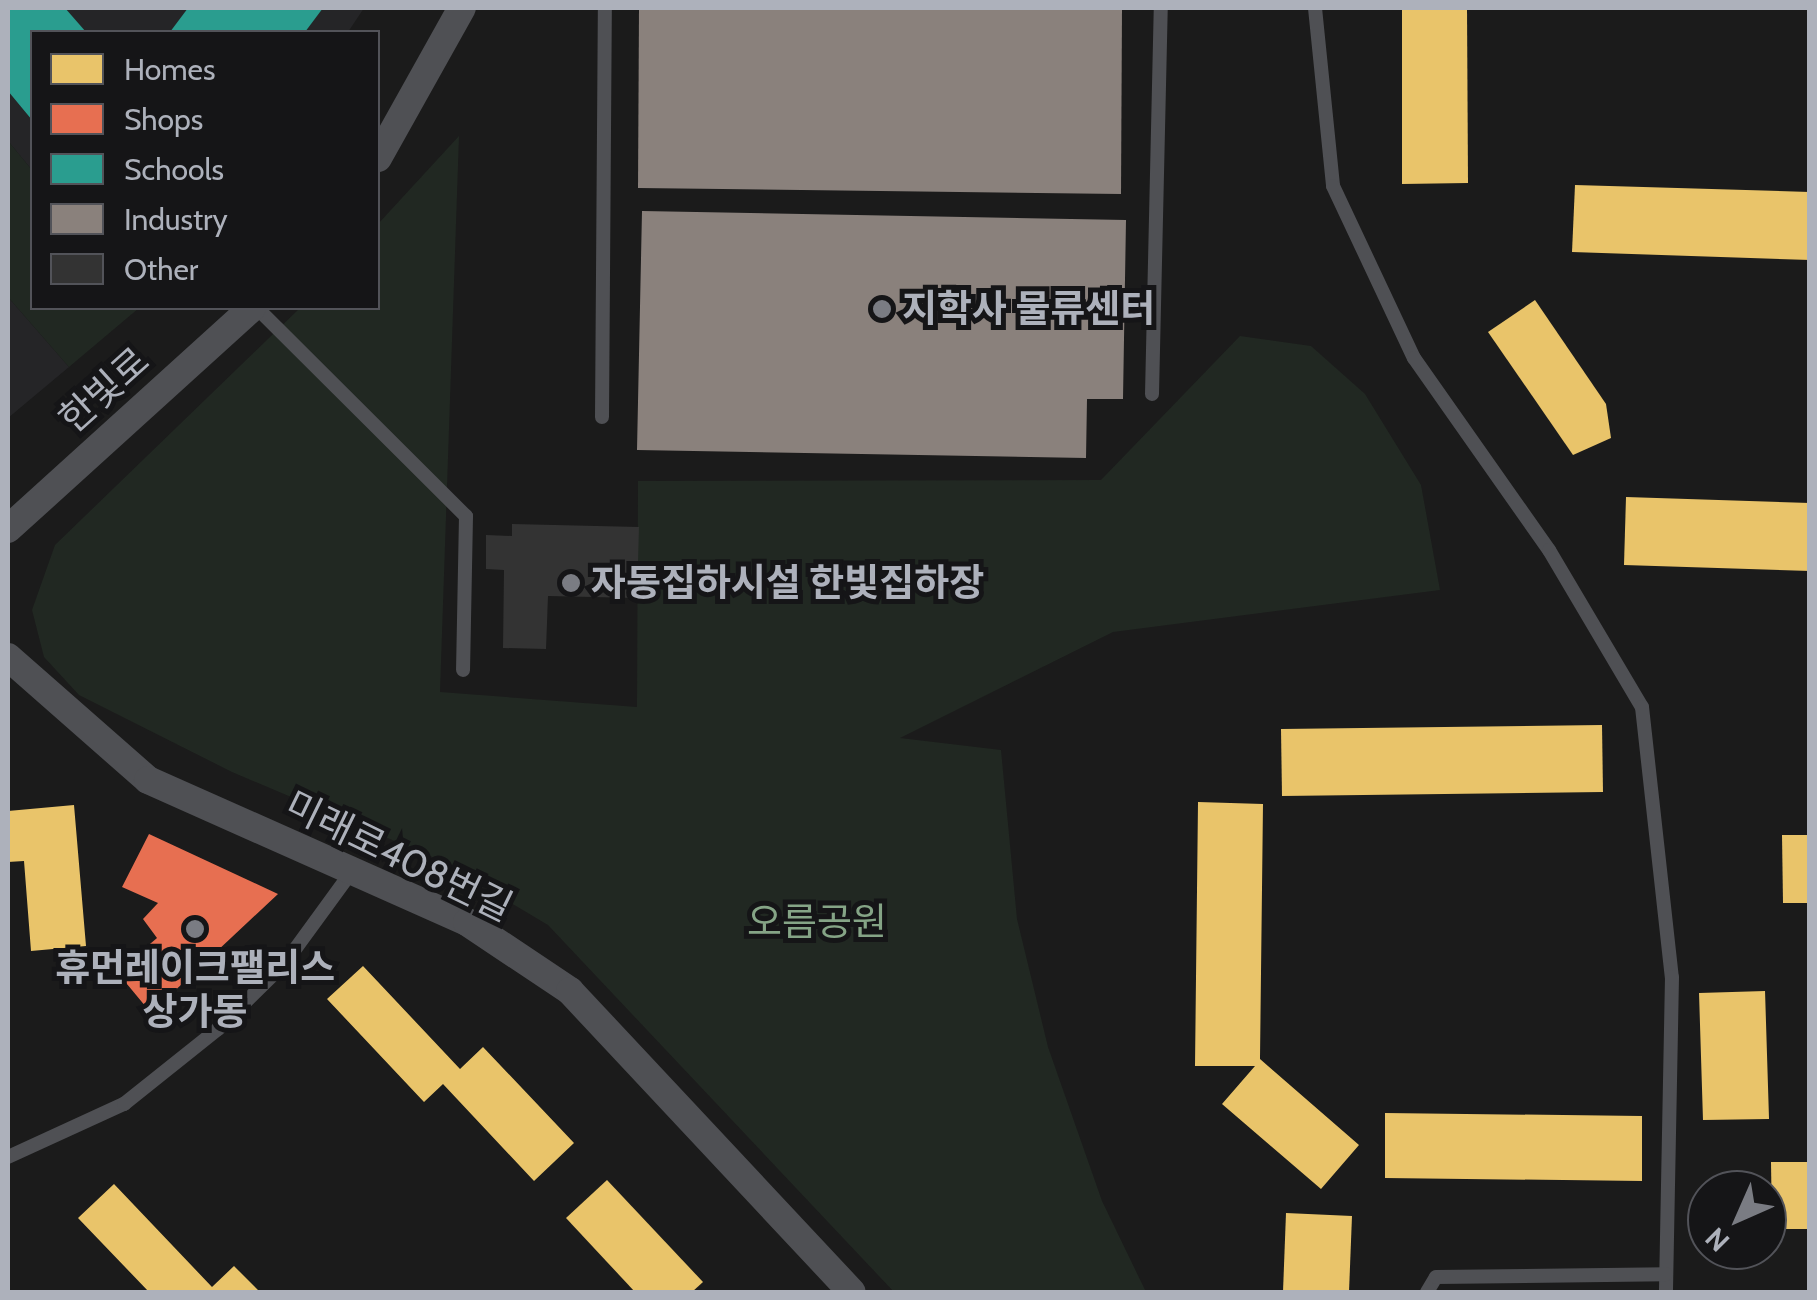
<!DOCTYPE html>
<meta charset="utf-8">
<style>
body{margin:0}
#map{position:relative;width:1817px;height:1300px;overflow:hidden;background:#1b1b1b;font-family:Cabin,"Noto Sans KR",sans-serif}
div>[style]{position:absolute}
.built>*{inset:0;background:#252527}
.green>*{inset:0;background:#212822}
.homes>*{inset:0;background:#e9c46a}
.shops>*{inset:0;background:#e76f51}
.schools>*{inset:0;background:#2a9d8f}
.industry>*{inset:0;background:#8a817c}
.building>*{inset:0;background:#333}
.lane>*{height:14px;margin:-7px;padding:0 7px;transform-origin:7px;border-radius:7px;background:#4f5054}
.street>*{height:28px;margin:-14px;padding:0 14px;transform-origin:14px;border-radius:14px;background:#4f5054}
.dots>*{width:28px;height:28px;translate:-50% -50%;box-sizing:border-box;border:5px solid #151517;border-radius:50%}
span{translate:-50% -50%;white-space:nowrap;text-align:center;line-height:1.15;-webkit-text-stroke:10px #151517;paint-order:stroke}
.poi-label{font-size:38px;color:#adb1bb;font-weight:700}
.left{translate:0 -50%;text-align:left}
.street-label{font-size:38px;color:#adb1bb}
.park-label{font-size:38px;color:#85a486}
.frame{position:absolute;inset:0;border:10px solid #adb1bb;pointer-events:none}
.legend{position:absolute;left:30px;top:30px;width:350px;height:280px;box-sizing:border-box;background:#151517;border:2px solid #525359;margin:0;padding:12px 18px;list-style:none;font-size:30px;color:#adb1bb}
.legend li{display:flex;align-items:center;gap:20px;height:50px}
.legend b{width:50px;border:2px solid #525359}
.north{position:absolute;left:1687px;top:1170px;width:100px;height:100px;box-sizing:border-box;background:#151517;border:2px solid #525359;border-radius:50%;rotate:225deg;font-size:28px;font-weight:700;line-height:40px;text-align:center;color:#adb1bb}
.north::after{content:'';display:block;margin:auto;width:35px;height:45px;background:#7a7c83;clip-path:polygon(50% 0,100% 100%,50% 72%,0 100%)}
</style>
<div id="map">
<div class="built">
<div style="clip-path:polygon(8px 8px,364px 8px,348px 32px,32px 32px,32px 170px,8px 141px)"></div>
<div style="clip-path:polygon(8px 297px,69px 367px,8px 418px)"></div>
</div>
<div class="green">
<div style="clip-path:polygon(459px 136px,440px 692px,637px 707px,638px 481px,1101px 480px,1240px 336px,1311px 346px,1365px 394px,1421px 485px,1440px 590px,1113px 632px,900px 738px,1001px 750px,1017px 919px,1048px 1047px,1102px 1201px,1146px 1292px,894px 1292px,548px 925px,437px 859px,232px 772px,79px 695px,44px 657px,32px 610px,55px 545px,300px 308px,378px 308px,378px 224px)"></div>
<div style="clip-path:polygon(8px 141px,32px 170px,32px 308px,139px 308px,69px 367px,8px 297px)"></div>
</div>
<div class="homes">
<div style="clip-path:polygon(1402px 8px,1467px 8px,1468px 183px,1402px 184px)"></div>
<div style="clip-path:polygon(1575px 185px,1810px 192px,1810px 260px,1572px 252px)"></div>
<div style="clip-path:polygon(1535px 300px,1606px 404px,1611px 438px,1573px 455px,1488px 332px)"></div>
<div style="clip-path:polygon(1626px 497px,1810px 503px,1810px 571px,1624px 565px)"></div>
<div style="clip-path:polygon(1602px 725px,1603px 792px,1282px 796px,1281px 729px)"></div>
<div style="clip-path:polygon(1198px 802px,1263px 804px,1260px 1059px,1359px 1145px,1321px 1189px,1222px 1104px,1255px 1066px,1195px 1066px)"></div>
<div style="clip-path:polygon(74px 805px,86px 946px,31px 951px,24px 861px,8px 862px,8px 811px)"></div>
<div style="clip-path:polygon(1782px 835px,1810px 835px,1810px 903px,1783px 903px)"></div>
<div style="clip-path:polygon(363px 966px,460px 1069px,483px 1047px,574px 1143px,534px 1181px,443px 1084px,424px 1102px,327px 999px)"></div>
<div style="clip-path:polygon(1765px 991px,1769px 1119px,1703px 1120px,1699px 993px)"></div>
<div style="clip-path:polygon(1385px 1113px,1642px 1116px,1642px 1181px,1385px 1178px)"></div>
<div style="clip-path:polygon(1771px 1162px,1810px 1162px,1810px 1229px,1772px 1229px)"></div>
<div style="clip-path:polygon(607px 1180px,703px 1282px,692px 1292px,635px 1292px,566px 1218px)"></div>
<div style="clip-path:polygon(114px 1184px,212px 1287px,234px 1266px,260px 1292px,149px 1292px,78px 1218px)"></div>
<div style="clip-path:polygon(1286px 1213px,1352px 1216px,1349px 1292px,1283px 1292px)"></div>
</div>
<div class="shops">
<div style="clip-path:polygon(149px 834px,278px 894px,151px 1013px,117px 972px,157px 938px,143px 919px,158px 903px,122px 887px)"></div>
</div>
<div class="schools">
<div style="clip-path:polygon(8px 8px,65px 8px,86px 32px,32px 32px,32px 120px,8px 91px)"></div>
<div style="clip-path:polygon(188px 8px,323px 8px,305px 32px,170px 32px)"></div>
</div>
<div class="industry">
<div style="clip-path:polygon(639px 8px,1122px 8px,1121px 194px,638px 188px)"></div>
<div style="clip-path:polygon(642px 211px,1126px 220px,1123px 399px,1087px 399px,1086px 458px,637px 450px)"></div>
</div>
<div class="building">
<div style="clip-path:polygon(512px 524px,639px 527px,637px 598px,548px 596px,546px 649px,503px 648px,504px 570px,486px 569px,486px 535px,512px 536px)"></div>
</div>
<div class="lane">
<div style="left:1315px;top:8px;width:179px;rotate:84.2deg"></div>
<div style="left:1333px;top:186px;width:190px;rotate:64.8deg"></div>
<div style="left:1414px;top:358px;width:235px;rotate:54.9deg"></div>
<div style="left:1549px;top:550px;width:182px;rotate:59.4deg"></div>
<div style="left:1642px;top:707px;width:272px;rotate:83.7deg"></div>
<div style="left:1672px;top:977px;width:315px;rotate:91.1deg"></div>
<div style="left:257px;top:308px;width:295px;rotate:44.9deg"></div>
<div style="left:466px;top:516px;width:154px;rotate:91.1deg"></div>
<div style="left:1152px;top:394px;width:386px;rotate:-88.7deg"></div>
<div style="left:602px;top:417px;width:409px;rotate:-89.6deg"></div>
<div style="left:8px;top:1157px;width:128px;rotate:-24.6deg"></div>
<div style="left:124px;top:1104px;width:120px;rotate:-38.6deg"></div>
<div style="left:218px;top:1029px;width:94px;rotate:-44.6deg"></div>
<div style="left:285px;top:963px;width:114px;rotate:-53.9deg"></div>
<div style="left:1427px;top:1292px;width:17px;rotate:-59deg"></div>
<div style="left:1436px;top:1277px;width:230px;rotate:-0.7deg"></div>
</div>
<div class="street">
<div style="left:378px;top:158px;width:172px;rotate:-60.8deg"></div>
<div style="left:8px;top:529px;width:329px;rotate:-42.2deg"></div>
<div style="left:8px;top:657px;width:186px;rotate:41.3deg"></div>
<div style="left:148px;top:780px;width:349px;rotate:24deg"></div>
<div style="left:467px;top:922px;width:124px;rotate:33.8deg"></div>
<div style="left:570px;top:991px;width:412px;rotate:46.9deg"></div>
</div>
<div class="dots">
<div style="left:882px;top:309px;background:#7a7c83"></div>
<div style="left:571px;top:583px;background:#7a7c83"></div>
<div style="left:195px;top:929px;background:#7a7c83"></div>
</div>
<div class="poi-label">
<span class="left" style="left:902px;top:309px">지학사 물류센터</span>
<span class="left" style="left:591px;top:583px">자동집하시설 한빛집하장</span>
<span style="left:195px;top:990px">휴먼레이크팰리스<br>상가동</span>
</div>
<div class="street-label">
<span style="left:104px;top:390px;rotate:-42deg">한빛로</span>
<span style="left:399px;top:856px;rotate:26deg">미래로408번길</span>
</div>
<div class="park-label">
<span style="left:817px;top:922px">오름공원</span>
</div>
<div class="frame"></div>
<ul class="legend">
<li><b style="height:28px;background:#e9c46a"></b>Homes</li>
<li><b style="height:28px;background:#e76f51"></b>Shops</li>
<li><b style="height:28px;background:#2a9d8f"></b>Schools</li>
<li><b style="height:28px;background:#8a817c"></b>Industry</li>
<li><b style="height:28px;background:#333"></b>Other</li>
</ul>
<div class="north">N</div>
</div>
